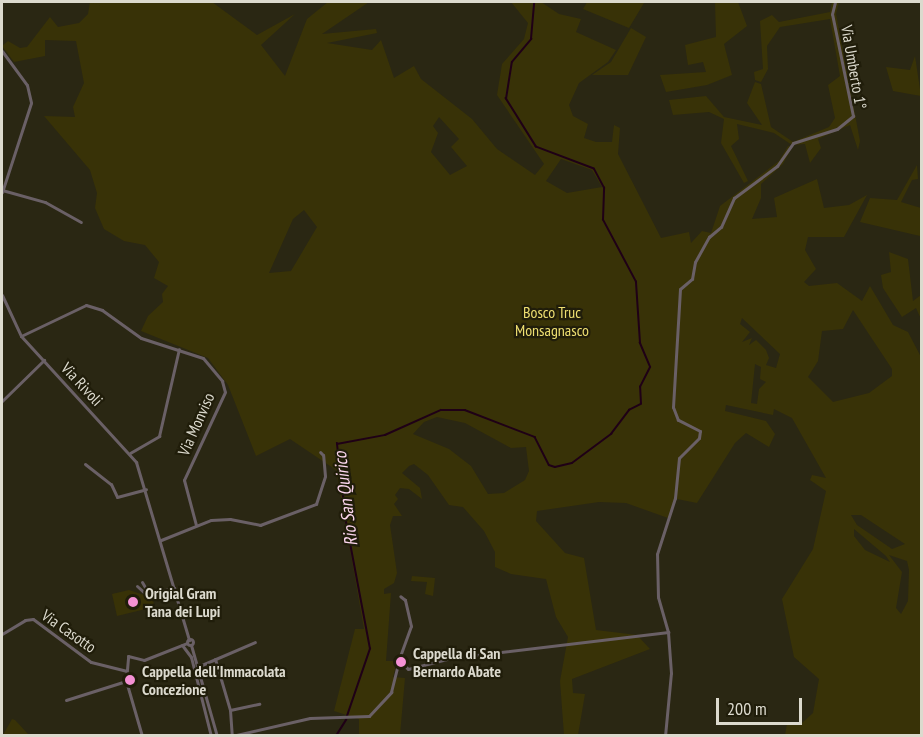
<!DOCTYPE html>
<meta charset="utf-8">
<style>
body{margin:0}
#map{position:relative;width:923px;height:737px;overflow:hidden;background:#2a2713;font-family:"PT Sans Narrow",sans-serif}
div>[style]{position:absolute}
.green>*{inset:0;background:#383207}
.stream>*{height:1.5px;margin:-0.75px;padding:0 0.75px;transform-origin:0.75px;border-radius:0.75px;background:#1f0016}
.minor>*{height:3px;margin:-1.5px;padding:0 1.5px;transform-origin:1.5px;border-radius:1.5px;background:#6a6066}
.minor>.ring{margin:-1.5px;padding:0;box-sizing:content-box;background:none;border:3px solid #6a6066;border-radius:50%}
.dots>*{width:16px;height:16px;translate:-50% -50%;box-sizing:border-box;border:3px solid #201d0a;border-radius:50%}
span{translate:-50% -50%;white-space:nowrap;text-align:center;line-height:1.15;-webkit-text-stroke:4.5px #201d0a;paint-order:stroke}
.street-label{font-size:16px;color:#dcdace}
.park-label{font-size:16px;color:#eedf71}
.poi-label{font-size:16px;color:#dcdace;font-weight:700}
.left{translate:0 -50%;text-align:left}
.water-label{font-size:18px;color:#fcd6ee;font-style:italic}
.frame{position:absolute;inset:0;border:3px solid #dcdace;pointer-events:none}
.scale{position:absolute;left:716px;top:698px;width:86px;height:27px;box-sizing:border-box;border:3px solid #dcdace;border-top:0;padding-left:8px;font-size:18px;line-height:21px;white-space:nowrap;color:#dcdace;-webkit-text-stroke:4px #201d0a;paint-order:stroke}
</style>
<div id="map">
<div class="green">
<div style="clip-path:polygon(evenodd,90px 2px,212px 2px,257px 35px,295px 14px,261px 45px,285px 76px,307px 19px,328px 2px,369px 2px,322px 34px,376px 29px,377px 33px,327px 43px,372px 50px,381px 40px,394px 78px,414px 66px,421px 79px,472px 119px,497px 149px,535px 175px,544px 164px,497px 95px,502px 64px,524px 39px,528px 23px,511px 2px,541px 2px,559px 14px,581px 19px,576px 32px,616px 50px,608px 62px,579px 83px,569px 105px,573px 116px,588px 124px,584px 138px,596px 142px,612px 142px,614px 125px,620px 128px,618px 154px,661px 238px,689px 232px,691px 243px,702px 231px,711px 233px,720px 206px,779px 161px,788px 146px,792px 147px,783px 164px,761px 184px,761px 198px,752px 219px,777px 217px,774px 198px,817px 179px,824px 208px,849px 205px,867px 195px,844px 237px,808px 237px,805px 250px,816px 269px,804px 282px,809px 286px,837px 283px,862px 301px,870px 286px,893px 325px,908px 332px,921px 357px,921px 735px,785px 735px,787px 724px,802px 723px,813px 713px,819px 679px,794px 657px,782px 599px,813px 549px,826px 491px,810px 480px,812px 475px,826px 478px,792px 418px,774px 409px,773px 415px,726px 405px,725px 411px,766px 421px,775px 434px,769px 447px,746px 433px,735px 443px,697px 503px,677px 499px,668px 518px,626px 503px,599px 502px,537px 511px,536px 521px,565px 553px,584px 558px,596px 630px,637px 635px,650px 649px,572px 679px,573px 693px,585px 694px,578px 735px,564px 735px,560px 681px,568px 637px,556px 617px,546px 579px,511px 574px,495px 567px,495px 552px,484px 531px,463px 507px,449px 505px,428px 475px,414px 464px,409px 466px,402px 473px,420px 488px,422px 499px,409px 489px,400px 488px,395px 495px,398px 499px,394px 504px,402px 516px,393px 516px,390px 525px,397px 573px,394px 583px,384px 589px,384px 594px,391px 593px,386px 661px,397px 661px,393px 677px,405px 678px,400px 735px,359px 735px,359px 719px,334px 711px,355px 629px,364px 629px,336px 470px,290px 439px,256px 456px,228px 385px,208px 358px,141px 331px,148px 316px,163px 302px,162px 294px,168px 286px,154px 278px,159px 262px,145px 245px,124px 241px,104px 229px,95px 208px,97px 193px,90px 170px,44px 116px,75px 117px,73px 107px,84px 83px,76px 41px,45px 40px,45px 56px,14px 62px,2px 46px,8px 41px,20px 48px,27px 47px,50px 17px,58px 27px,79px 23px,88px 14px,90px 2px,439px 117px,459px 139px,451px 147px,467px 166px,450px 175px,431px 152px,438px 133px,433px 126px,439px 117px,90px 2px,561px 159px,592px 170px,602px 187px,567px 193px,546px 181px,561px 159px,90px 2px,304px 210px,317px 227px,291px 271px,269px 273px,293px 219px,304px 210px,90px 2px,853px 310px,892px 369px,892px 376px,869px 393px,833px 402px,808px 377px,818px 361px,822px 331px,843px 329px,853px 310px,90px 2px,742px 318px,780px 354px,776px 368px,766px 365px,769px 358px,766px 350px,756px 340px,749px 345px,752px 338px,742px 342px,750px 332px,740px 324px,742px 318px,90px 2px,755px 364px,761px 367px,760px 379px,766px 382px,759px 389px,757px 404px,751px 403px,755px 364px,90px 2px,437px 417px,465px 423px,511px 448px,526px 447px,529px 471px,525px 480px,504px 493px,488px 494px,471px 466px,449px 449px,413px 434px,424px 422px,437px 417px,90px 2px,851px 515px,861px 515px,905px 544px,892px 549px,857px 525px,851px 515px,90px 2px,854px 529px,886px 556px,890px 562px,865px 550px,854px 536px,854px 529px,90px 2px,889px 555px,907px 561px,909px 570px,908px 601px,901px 614px,896px 608px,902px 572px,889px 555px)"></div>
<div style="clip-path:polygon(587px 2px,642px 2px,644px 3px,629px 28px,583px 9px)"></div>
<div style="clip-path:polygon(715px 2px,738px 2px,747px 26px,724px 44px,732px 75px,707px 85px,666px 92px,660px 75px,706px 72px,703px 62px,688px 65px,685px 45px,716px 37px)"></div>
<div style="clip-path:polygon(832px 2px,839px 2px,836px 14px,860px 141px,858px 150px,850px 125px,818px 139px,821px 148px,810px 163px,805px 144px,792px 145px,774px 133px,737px 124px,739px 139px,731px 146px,748px 181px,744px 183px,721px 143px,724px 119px,709px 112px,673px 115px,669px 100px,706px 96px,724px 117px,762px 125px,747px 103px,755px 82px,761px 84px,771px 127px,793px 142px,829px 127px,835px 118px,828px 85px,840px 76px,830px 19px,780px 27px,767px 46px,768px 69px,761px 82px,755px 80px,754px 72px,763px 69px,760px 21px,772px 15px,779px 22px,830px 12px)"></div>
<div style="clip-path:polygon(631px 28px,646px 37px,628px 75px,592px 75px,611px 62px)"></div>
<div style="clip-path:polygon(915px 56px,921px 96px,893px 91px,886px 67px,910px 70px)"></div>
<div style="clip-path:polygon(917px 165px,918px 179px,912px 180px,901px 202px,921px 208px,920px 236px,860px 222px,870px 198px,897px 200px)"></div>
<div style="clip-path:polygon(889px 252px,908px 259px,913px 301px,921px 295px,921px 319px,916px 308px,902px 317px,883px 288px,881px 275px,891px 272px)"></div>
<div style="clip-path:polygon(412px 576px,435px 578px,433px 596px,425px 594px,427px 582px,411px 581px)"></div>
<div style="clip-path:polygon(129px 590px,153px 598px,154px 607px,117px 616px,112px 594px)"></div>
<div style="clip-path:polygon(12px 719px,15px 720px,29px 735px,3px 735px)"></div>
</div>
<div class="stream">
<div style="left:347px;top:716px;width:71px;rotate:-71.1deg"></div>
<div style="left:370px;top:649px;width:129px;rotate:-100.7deg"></div>
<div style="left:346px;top:522px;width:79px;rotate:-96.6deg"></div>
<div style="left:337px;top:444px;width:49px;rotate:-10.6deg"></div>
<div style="left:385px;top:435px;width:61px;rotate:-24.1deg"></div>
<div style="left:441px;top:410px;width:24px"></div>
<div style="left:465px;top:410px;width:75px;rotate:21.1deg"></div>
<div style="left:535px;top:437px;width:31px;rotate:63deg"></div>
<div style="left:549px;top:465px;width:6px;rotate:18deg"></div>
<div style="left:555px;top:467px;width:17px;rotate:-13deg"></div>
<div style="left:572px;top:463px;width:49px;rotate:-36.6deg"></div>
<div style="left:611px;top:434px;width:30px;rotate:-53deg"></div>
<div style="left:629px;top:410px;width:13px;rotate:-27deg"></div>
<div style="left:641px;top:404px;width:17px;rotate:-93deg"></div>
<div style="left:640px;top:387px;width:22px;rotate:-63deg"></div>
<div style="left:650px;top:367px;width:26px;rotate:-113deg"></div>
<div style="left:640px;top:343px;width:61px;rotate:-93.8deg"></div>
<div style="left:636px;top:282px;width:70px;rotate:-118deg"></div>
<div style="left:603px;top:220px;width:32px;rotate:-88deg"></div>
<div style="left:604px;top:188px;width:21px;rotate:-118deg"></div>
<div style="left:594px;top:169px;width:62px;rotate:-159.2deg"></div>
<div style="left:536px;top:147px;width:57px;rotate:-122deg"></div>
<div style="left:506px;top:99px;width:37px;rotate:-81deg"></div>
<div style="left:512px;top:62px;width:30px;rotate:-50deg"></div>
<div style="left:531px;top:39px;width:37px;rotate:-85deg"></div>
<div style="left:336px;top:736px;width:19px;rotate:-58deg"></div>
</div>
<div class="minor">
<div style="left:2px;top:51px;width:42px;rotate:53.7deg"></div>
<div style="left:27px;top:85px;width:18px;rotate:77deg"></div>
<div style="left:31px;top:103px;width:94px;rotate:108deg"></div>
<div style="left:2px;top:190px;width:45px;rotate:15.6deg"></div>
<div style="left:45px;top:202px;width:41px;rotate:29.1deg"></div>
<div style="left:2px;top:295px;width:45px;rotate:65.1deg"></div>
<div style="left:21px;top:336px;width:171px;rotate:47.6deg"></div>
<div style="left:136px;top:462px;width:186px;rotate:73.4deg"></div>
<div style="left:21px;top:336px;width:72px;rotate:-25.5deg"></div>
<div style="left:86px;top:305px;width:17px;rotate:17deg"></div>
<div style="left:102px;top:310px;width:48px;rotate:35.7deg"></div>
<div style="left:141px;top:338px;width:65px;rotate:17.9deg"></div>
<div style="left:203px;top:358px;width:30px;rotate:50deg"></div>
<div style="left:222px;top:381px;width:11px;rotate:75deg"></div>
<div style="left:225px;top:392px;width:97px;rotate:115deg"></div>
<div style="left:184px;top:480px;width:47px;rotate:75.1deg"></div>
<div style="left:2px;top:401px;width:59px;rotate:-44.3deg"></div>
<div style="left:130px;top:453px;width:34px;rotate:-30deg"></div>
<div style="left:159px;top:436px;width:89px;rotate:-77.1deg"></div>
<div style="left:85px;top:464px;width:33px;rotate:38deg"></div>
<div style="left:111px;top:484px;width:14px;rotate:65deg"></div>
<div style="left:117px;top:497px;width:30px;rotate:-15deg"></div>
<div style="left:161px;top:540px;width:54px;rotate:-21.8deg"></div>
<div style="left:211px;top:520px;width:19px;rotate:-3deg"></div>
<div style="left:230px;top:519px;width:31px;rotate:11deg"></div>
<div style="left:260px;top:525px;width:60px;rotate:-20.6deg"></div>
<div style="left:316px;top:504px;width:29px;rotate:-72deg"></div>
<div style="left:325px;top:476px;width:21px;rotate:-95deg"></div>
<div style="left:323px;top:455px;width:4px;rotate:-135deg"></div>
<div style="left:142px;top:582px;width:14px;rotate:60deg"></div>
<div style="left:137px;top:586px;width:12px;rotate:42deg"></div>
<div style="left:146px;top:594px;width:29px;rotate:-12deg"></div>
<div style="left:2px;top:634px;width:27px;rotate:-31deg"></div>
<div style="left:25px;top:620px;width:8px;rotate:-7deg"></div>
<div style="left:33px;top:619px;width:72px;rotate:36.6deg"></div>
<div style="left:91px;top:662px;width:36px;rotate:14deg"></div>
<div class="ring" style="left:187px;top:639px;width:3px;height:3px"></div>
<div style="left:182px;top:645px;width:15px;rotate:53deg"></div>
<div style="left:191px;top:657px;width:81px;rotate:75.8deg"></div>
<div style="left:191px;top:645px;width:95px;rotate:74.1deg"></div>
<div style="left:215px;top:659px;width:53px;rotate:73.6deg"></div>
<div style="left:230px;top:710px;width:26px;rotate:86deg"></div>
<div style="left:399px;top:659px;width:35px;rotate:-70deg"></div>
<div style="left:411px;top:626px;width:27px;rotate:-103deg"></div>
<div style="left:405px;top:600px;width:6px;rotate:-141deg"></div>
<div style="left:197px;top:667px;width:63px;rotate:-23.3deg"></div>
<div style="left:66px;top:700px;width:63px;rotate:-17.6deg"></div>
<div style="left:230px;top:710px;width:30px;rotate:-12deg"></div>
<div style="left:142px;top:736px;width:57px;rotate:-106.2deg"></div>
<div style="left:126px;top:681px;width:25px;rotate:-85deg"></div>
<div style="left:128px;top:656px;width:16px;rotate:14deg"></div>
<div style="left:144px;top:660px;width:46px;rotate:-21.6deg"></div>
<div style="left:232px;top:736px;width:80px;rotate:-13deg"></div>
<div style="left:310px;top:718px;width:59px;rotate:-1.9deg"></div>
<div style="left:369px;top:716px;width:33px;rotate:-47deg"></div>
<div style="left:391px;top:692px;width:34px;rotate:-76deg"></div>
<div style="left:399px;top:659px;width:13px;rotate:48deg"></div>
<div style="left:408px;top:669px;width:44px;rotate:-14.3deg"></div>
<div style="left:451px;top:658px;width:219px;rotate:-6.8deg"></div>
<div style="left:665px;top:736px;width:63px;rotate:-84.6deg"></div>
<div style="left:671px;top:673px;width:41px;rotate:-94.2deg"></div>
<div style="left:668px;top:632px;width:36px;rotate:-106deg"></div>
<div style="left:658px;top:597px;width:43px;rotate:-91.3deg"></div>
<div style="left:657px;top:554px;width:59px;rotate:-72.2deg"></div>
<div style="left:675px;top:498px;width:40px;rotate:-84.3deg"></div>
<div style="left:679px;top:458px;width:28px;rotate:-45deg"></div>
<div style="left:699px;top:438px;width:7px;rotate:-82deg"></div>
<div style="left:700px;top:431px;width:25px;rotate:-153deg"></div>
<div style="left:678px;top:420px;width:14px;rotate:-111deg"></div>
<div style="left:673px;top:407px;width:118px;rotate:-86.6deg"></div>
<div style="left:680px;top:289px;width:16px;rotate:-40deg"></div>
<div style="left:692px;top:279px;width:17px;rotate:-80deg"></div>
<div style="left:695px;top:262px;width:29px;rotate:-61deg"></div>
<div style="left:709px;top:237px;width:16px;rotate:-40deg"></div>
<div style="left:721px;top:227px;width:32px;rotate:-66deg"></div>
<div style="left:734px;top:198px;width:54px;rotate:-36.7deg"></div>
<div style="left:777px;top:166px;width:28px;rotate:-55deg"></div>
<div style="left:793px;top:143px;width:46px;rotate:-17.7deg"></div>
<div style="left:837px;top:129px;width:21px;rotate:-39deg"></div>
<div style="left:853px;top:116px;width:104px;rotate:-101.6deg"></div>
<div style="left:832px;top:14px;width:12px;rotate:-76deg"></div>
</div>
<div class="dots">
<div style="left:133px;top:602px;background:#f491d4"></div>
<div style="left:401px;top:662px;background:#f491d4"></div>
<div style="left:130px;top:680px;background:#f491d4"></div>
</div>
<div class="street-label">
<span style="left:854px;top:67px;rotate:80deg">Via Umberto 1°</span>
<span style="left:82px;top:384px;rotate:47deg">Via Rivoli</span>
<span style="left:196px;top:424px;rotate:-66deg">Via Monviso</span>
<span style="left:69px;top:631px;rotate:35deg">Via Casotto</span>
</div>
<div class="park-label">
<span style="left:552px;top:321px">Bosco Truc<br>Monsagnasco</span>
</div>
<div class="poi-label">
<span class="left" style="left:145px;top:602px">Origial Gram<br>Tana dei Lupi</span>
<span class="left" style="left:413px;top:662px">Cappella di San<br>Bernardo Abate</span>
<span class="left" style="left:142px;top:680px">Cappella dell'Immacolata<br>Concezione</span>
</div>
<div class="water-label">
<span style="left:346px;top:499px;rotate:-97deg">Rio San Quirico</span>
</div>
<div class="frame"></div>
<div class="scale">200 m</div>
</div>
